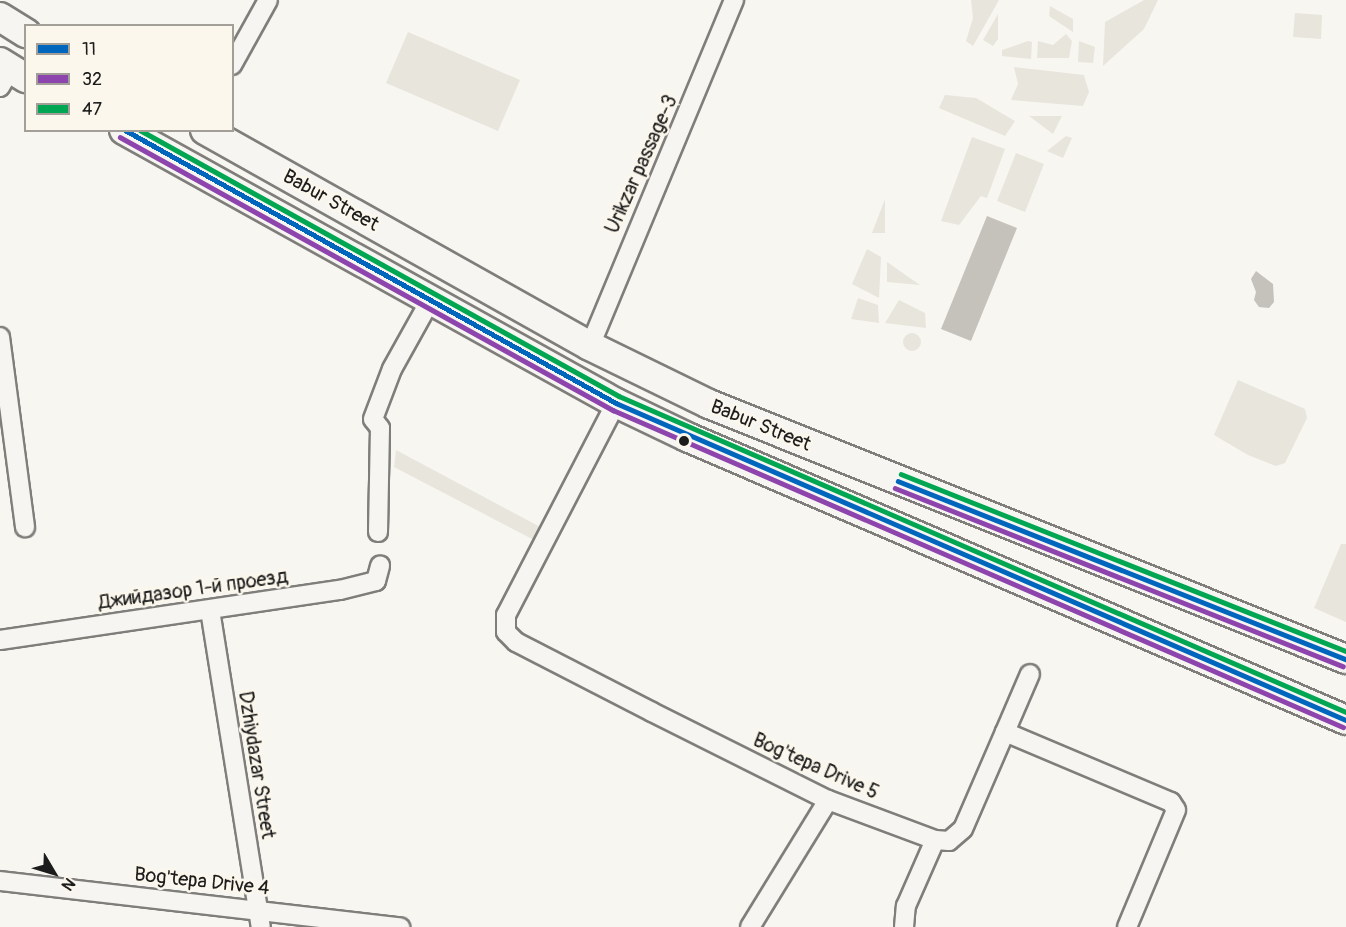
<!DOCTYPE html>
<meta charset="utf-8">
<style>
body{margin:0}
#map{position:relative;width:1346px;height:927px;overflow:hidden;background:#f8f6f0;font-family:Pangolin,sans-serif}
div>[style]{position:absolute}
.built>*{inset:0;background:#e8e5dd}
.round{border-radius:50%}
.water>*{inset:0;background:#c5c2bc}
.roads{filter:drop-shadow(2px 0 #7f7e7b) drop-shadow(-2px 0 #7f7e7b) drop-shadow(0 2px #7f7e7b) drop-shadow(0 -2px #7f7e7b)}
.street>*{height:18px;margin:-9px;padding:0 9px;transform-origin:9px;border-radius:9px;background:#f6f5f1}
.primary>*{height:28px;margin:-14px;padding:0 14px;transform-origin:14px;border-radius:14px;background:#f6f5f1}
.bus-1>*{height:4.5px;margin:-2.25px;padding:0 2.25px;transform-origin:2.25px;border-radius:2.25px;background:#0065bd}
.bus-2>*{height:4.5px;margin:-2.25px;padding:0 2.25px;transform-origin:2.25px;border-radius:2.25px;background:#8e44ad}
.bus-3>*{height:4.5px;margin:-2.25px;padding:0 2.25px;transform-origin:2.25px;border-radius:2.25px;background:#00a651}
.dots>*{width:16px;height:16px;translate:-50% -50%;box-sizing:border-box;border:3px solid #fbf7ec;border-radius:50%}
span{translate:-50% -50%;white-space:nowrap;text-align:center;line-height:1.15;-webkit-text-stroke:5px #fbf7ec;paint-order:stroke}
.street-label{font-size:20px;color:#1c1c1c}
.legend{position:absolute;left:24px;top:24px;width:210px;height:108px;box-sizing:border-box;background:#fbf7ec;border:2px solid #a29f99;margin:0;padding:8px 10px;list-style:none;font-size:18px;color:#1c1c1c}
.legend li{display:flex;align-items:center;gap:12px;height:30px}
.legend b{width:30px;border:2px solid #a29f99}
.north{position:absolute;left:24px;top:843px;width:60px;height:60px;-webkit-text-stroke:4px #fbf7ec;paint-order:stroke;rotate:128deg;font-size:16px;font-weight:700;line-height:24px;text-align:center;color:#1c1c1c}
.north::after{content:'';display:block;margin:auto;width:21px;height:27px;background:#1c1c1c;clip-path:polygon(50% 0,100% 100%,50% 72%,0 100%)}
</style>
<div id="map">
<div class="built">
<div style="clip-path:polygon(971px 0,999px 0,973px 46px,966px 41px,973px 18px)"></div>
<div style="clip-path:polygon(1144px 0,1158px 0,1144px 29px,1103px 66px,1105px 22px)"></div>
<div style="clip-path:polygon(1050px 6px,1073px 19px,1073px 32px,1049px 16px)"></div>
<div style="clip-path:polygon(1295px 13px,1322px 15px,1321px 39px,1293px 37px)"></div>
<div style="clip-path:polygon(998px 14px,998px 39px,993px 46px,983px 40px)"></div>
<div style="clip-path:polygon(408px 32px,520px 80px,498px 131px,386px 83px)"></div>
<div style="clip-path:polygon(1066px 34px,1072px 41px,1069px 58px,1037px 58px,1038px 41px,1053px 45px)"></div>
<div style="clip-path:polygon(1028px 41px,1032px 42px,1031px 59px,1002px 56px,1002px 50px)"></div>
<div style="clip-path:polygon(1079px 41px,1095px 47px,1093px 63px,1078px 62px)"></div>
<div style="clip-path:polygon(1014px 67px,1084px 75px,1089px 92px,1083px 106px,1011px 100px,1018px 84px)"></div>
<div style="clip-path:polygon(945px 95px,976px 98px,1015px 121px,1005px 136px,939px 108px)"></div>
<div style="clip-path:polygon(1029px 116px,1062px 116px,1053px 134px)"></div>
<div style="clip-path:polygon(1066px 136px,1072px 138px,1063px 158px,1047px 151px)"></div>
<div style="clip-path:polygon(972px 137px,1005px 149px,987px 198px,981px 196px,959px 225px,941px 221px)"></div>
<div style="clip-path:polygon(1016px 153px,1044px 164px,1025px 212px,997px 201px)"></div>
<div style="clip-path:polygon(885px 199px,885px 233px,872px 233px)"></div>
<div style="clip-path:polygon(867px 249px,881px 257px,879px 298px,852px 284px)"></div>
<div style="clip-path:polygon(887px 262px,920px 285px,887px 282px)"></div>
<div style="clip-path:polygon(858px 298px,878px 305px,879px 323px,851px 319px)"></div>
<div style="clip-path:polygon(899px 300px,925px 313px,926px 328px,885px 323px)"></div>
<div class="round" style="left:903px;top:333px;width:18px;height:18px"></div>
<div style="clip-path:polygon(1238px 380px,1305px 409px,1307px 418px,1285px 463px,1276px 466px,1248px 455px,1214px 435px)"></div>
<div style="clip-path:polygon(396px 450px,544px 529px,536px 541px,394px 467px)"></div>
<div style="clip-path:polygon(1341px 544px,1346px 544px,1346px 622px,1314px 608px)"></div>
</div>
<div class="water">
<div style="clip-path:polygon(987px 216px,1017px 228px,971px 341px,941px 329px)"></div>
<div style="clip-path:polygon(1256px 271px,1273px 284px,1274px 302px,1269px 308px,1259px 307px,1254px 300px,1256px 292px,1251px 279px)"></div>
</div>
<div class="roads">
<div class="street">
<div style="left:232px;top:65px;width:74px;rotate:-61deg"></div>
<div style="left:0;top:87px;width:20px;rotate:-60deg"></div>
<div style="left:0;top:337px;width:192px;rotate:82.5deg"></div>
<div style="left:590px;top:346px;width:375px;rotate:-67.4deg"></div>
<div style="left:616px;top:403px;width:239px;rotate:117.4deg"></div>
<div style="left:506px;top:615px;width:17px;rotate:90deg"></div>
<div style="left:506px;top:632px;width:14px;rotate:45deg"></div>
<div style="left:516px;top:642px;width:153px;rotate:27.2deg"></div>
<div style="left:652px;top:712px;width:197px;rotate:26.6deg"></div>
<div style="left:828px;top:800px;width:114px;rotate:20.5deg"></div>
<div style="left:935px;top:840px;width:14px;rotate:4deg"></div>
<div style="left:949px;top:841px;width:18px;rotate:-41deg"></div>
<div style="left:963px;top:829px;width:106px;rotate:-66.6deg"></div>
<div style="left:1005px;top:732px;width:180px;rotate:22.9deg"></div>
<div style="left:1171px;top:802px;width:9px;rotate:58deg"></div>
<div style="left:1176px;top:810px;width:127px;rotate:112.7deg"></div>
<div style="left:378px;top:532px;width:104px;rotate:-88.9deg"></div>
<div style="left:380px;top:428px;width:11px;rotate:-128deg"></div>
<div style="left:373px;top:419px;width:53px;rotate:-69.2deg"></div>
<div style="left:392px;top:369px;width:80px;rotate:-60.9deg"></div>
<div style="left:210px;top:610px;width:321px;rotate:80.9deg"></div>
<div style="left:0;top:640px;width:344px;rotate:-8.4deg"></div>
<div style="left:340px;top:590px;width:37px;rotate:-14deg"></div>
<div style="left:376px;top:581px;width:16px;rotate:-75deg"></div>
<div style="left:1005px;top:732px;width:63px;rotate:-66.7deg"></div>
<div style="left:0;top:881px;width:403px;rotate:6.6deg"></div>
<div style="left:750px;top:927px;width:149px;rotate:-58.4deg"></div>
<div style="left:904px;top:927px;width:21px;rotate:-85deg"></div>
<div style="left:906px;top:906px;width:72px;rotate:-66.3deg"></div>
</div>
<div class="primary">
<div style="left:0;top:17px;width:31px;rotate:32deg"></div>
<div style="left:0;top:62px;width:31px;rotate:32deg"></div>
<div style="left:124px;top:130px;width:563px;rotate:29.02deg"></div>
<div style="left:616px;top:403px;width:79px;rotate:25.6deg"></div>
<div style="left:687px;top:437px;width:717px;rotate:23.24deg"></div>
<div style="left:205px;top:130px;width:441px;rotate:29.3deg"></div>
<div style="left:590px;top:346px;width:132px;rotate:26deg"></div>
<div style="left:709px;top:404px;width:686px;rotate:21.82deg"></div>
</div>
</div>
<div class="bus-1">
<div style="left:125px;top:130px;width:562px;rotate:29.07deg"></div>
<div style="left:616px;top:403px;width:796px;rotate:23.47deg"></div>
<div style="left:898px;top:481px;width:482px;rotate:21.7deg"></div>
</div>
<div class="bus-2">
<div style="left:120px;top:137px;width:564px;rotate:28.98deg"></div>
<div style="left:613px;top:410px;width:796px;rotate:23.47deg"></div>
<div style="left:895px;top:488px;width:482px;rotate:21.7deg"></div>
</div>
<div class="bus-3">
<div style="left:140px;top:130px;width:548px;rotate:29.04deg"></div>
<div style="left:619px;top:396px;width:793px;rotate:23.49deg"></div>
<div style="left:901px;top:474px;width:479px;rotate:21.7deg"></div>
</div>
<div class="dots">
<div style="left:684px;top:441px;background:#1c1c1c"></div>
</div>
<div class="street-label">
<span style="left:641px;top:164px;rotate:-66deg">Urikzar passage-3</span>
<span style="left:331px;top:200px;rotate:29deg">Babur Street</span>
<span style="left:761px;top:425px;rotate:22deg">Babur Street</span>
<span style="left:193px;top:589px;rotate:-8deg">Джийдазор 1-й проезд</span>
<span style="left:257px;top:765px;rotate:81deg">Dzhiydazar Street</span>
<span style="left:816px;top:766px;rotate:24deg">Bog'tepa Drive 5</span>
<span style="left:202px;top:881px;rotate:6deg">Bog'tepa Drive 4</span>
</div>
<ul class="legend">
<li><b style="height:8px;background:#0065bd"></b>11</li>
<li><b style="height:8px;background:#8e44ad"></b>32</li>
<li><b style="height:8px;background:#00a651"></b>47</li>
</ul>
<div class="north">N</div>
</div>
